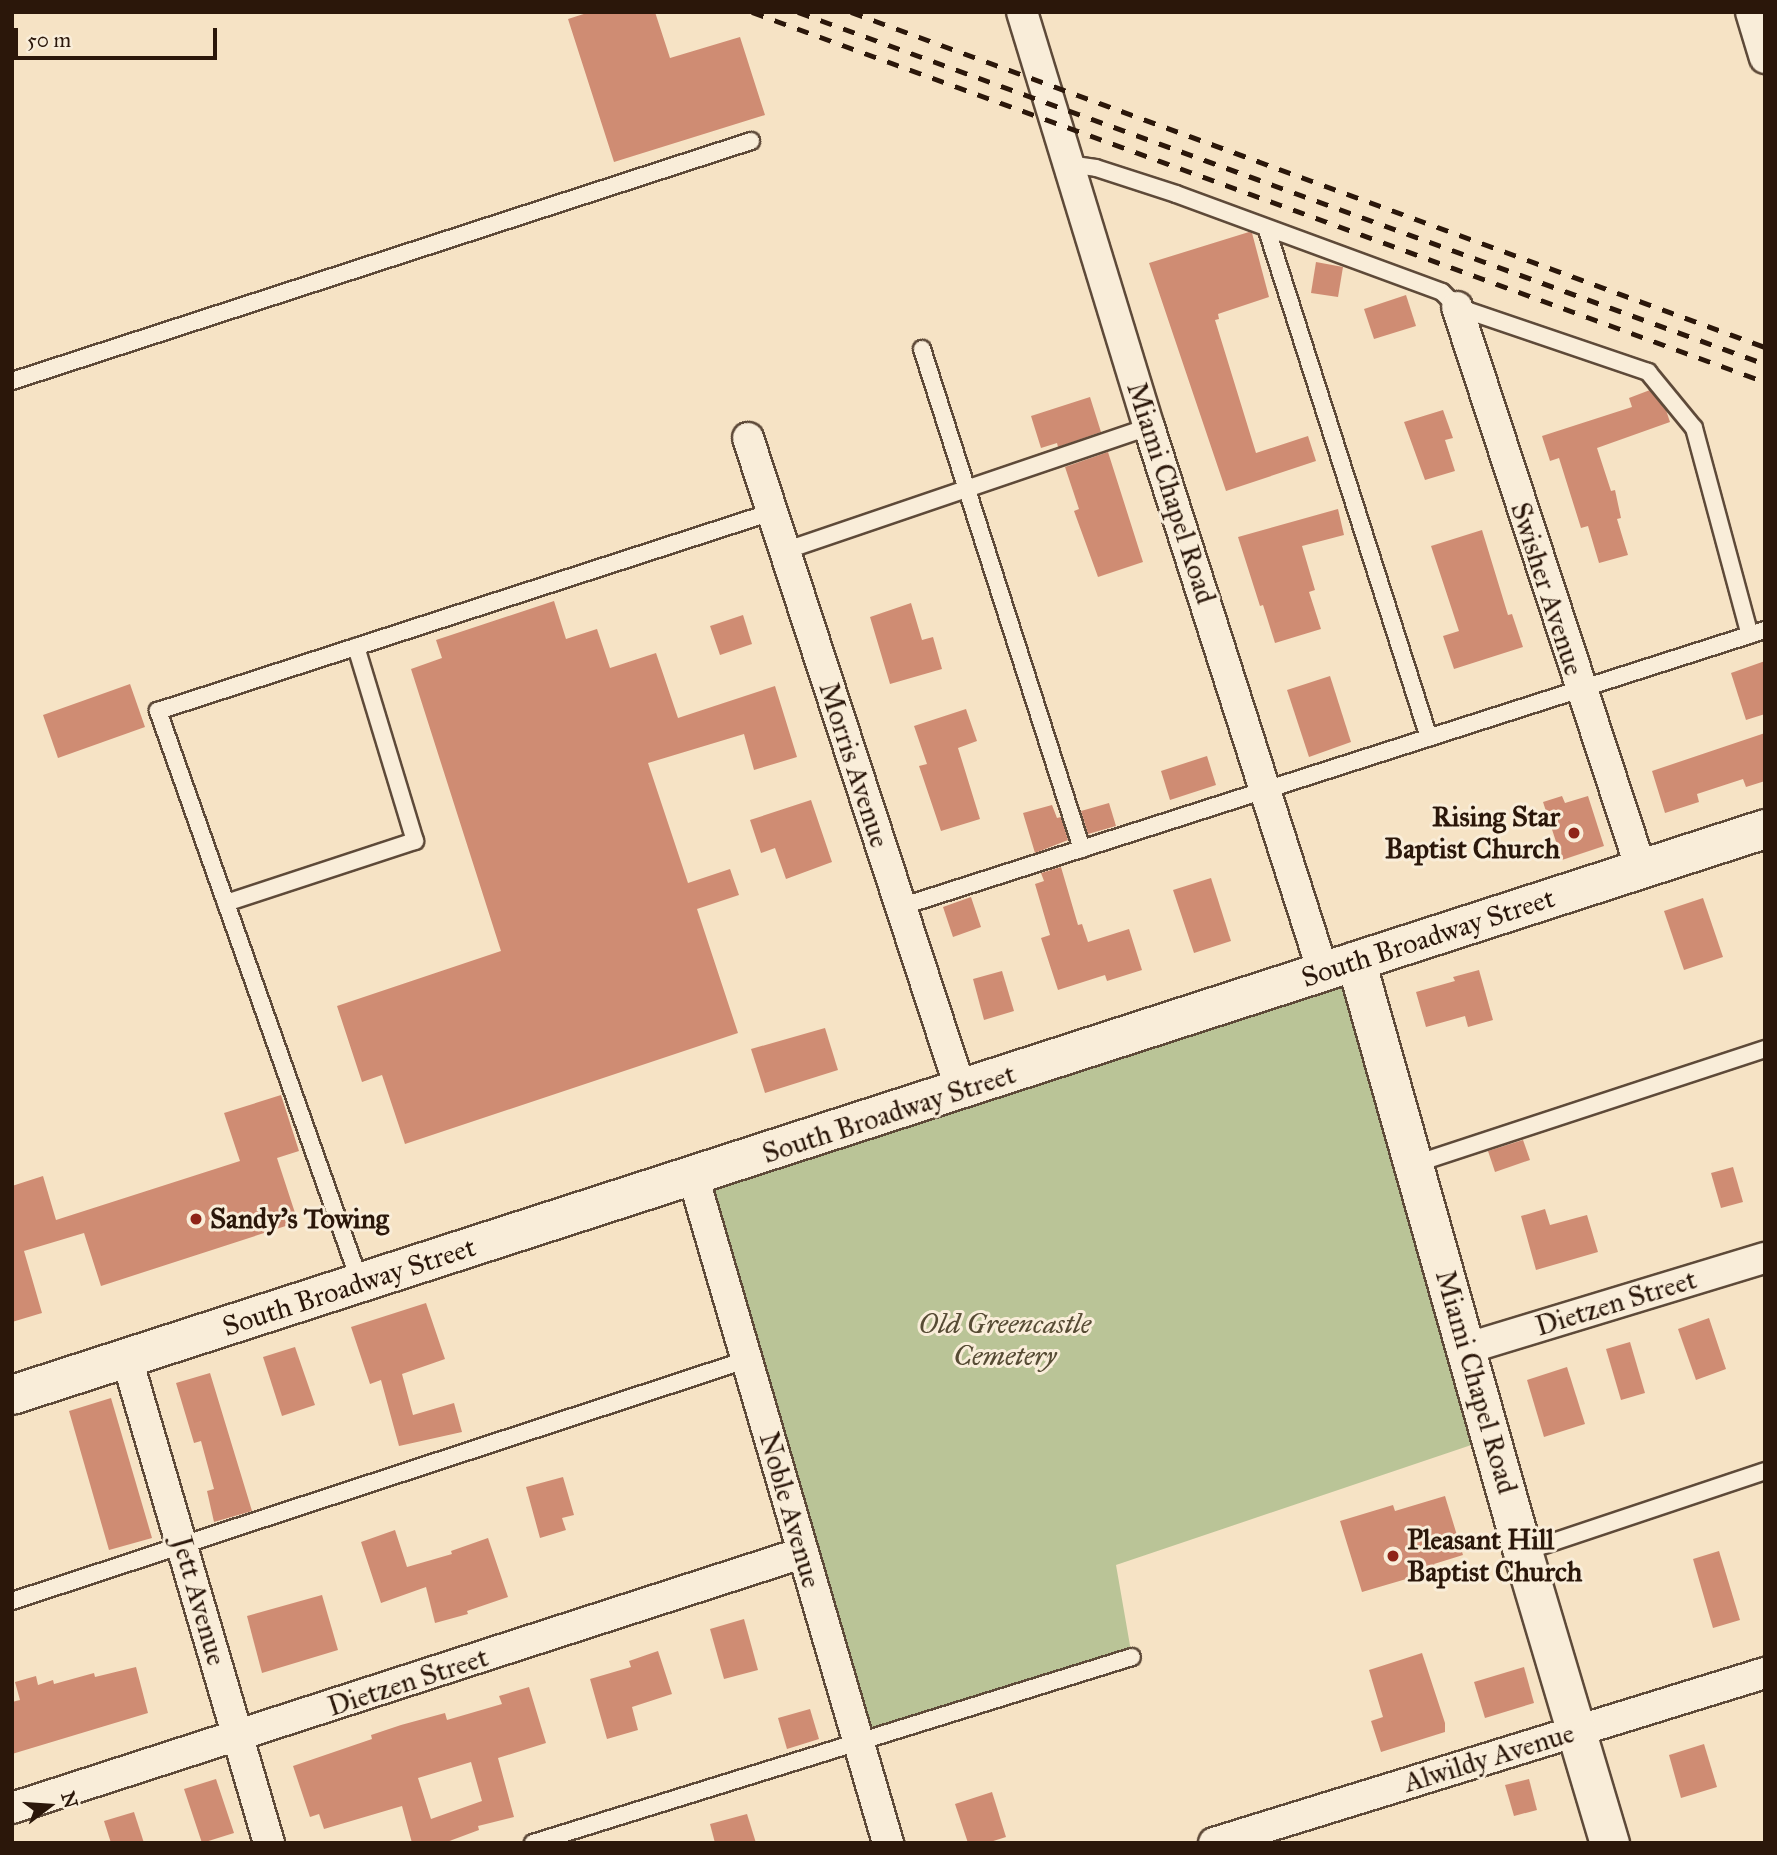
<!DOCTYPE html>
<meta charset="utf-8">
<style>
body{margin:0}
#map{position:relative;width:1777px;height:1855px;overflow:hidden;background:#f6e3c5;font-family:"IM FELL Great Primer",serif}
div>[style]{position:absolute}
.green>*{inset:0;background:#bac497}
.building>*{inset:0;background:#cf8c73}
.roads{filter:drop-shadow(2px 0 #5e4a39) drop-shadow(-2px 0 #5e4a39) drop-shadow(0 2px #5e4a39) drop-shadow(0 -2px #5e4a39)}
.service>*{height:16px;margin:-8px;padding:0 8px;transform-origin:8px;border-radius:8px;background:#f9edd9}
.minor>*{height:30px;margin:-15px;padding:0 15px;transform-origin:15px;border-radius:15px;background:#f9edd9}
.tertiary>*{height:38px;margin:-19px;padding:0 19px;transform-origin:19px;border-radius:19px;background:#f9edd9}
.rail>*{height:5px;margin-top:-2.5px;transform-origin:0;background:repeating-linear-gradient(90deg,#2b170a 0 12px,transparent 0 24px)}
.dots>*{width:19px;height:19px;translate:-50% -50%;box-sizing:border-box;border:4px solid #f9edd9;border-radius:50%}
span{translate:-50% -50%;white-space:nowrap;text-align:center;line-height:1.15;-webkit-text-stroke:6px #f9edd9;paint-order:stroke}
.street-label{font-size:28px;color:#2b170a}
.poi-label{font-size:28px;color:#2b170a;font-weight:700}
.right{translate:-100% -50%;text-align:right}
.left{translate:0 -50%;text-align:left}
.park-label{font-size:28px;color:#564b34;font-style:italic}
.frame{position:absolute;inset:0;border:14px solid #2b170a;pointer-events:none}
.north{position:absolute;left:14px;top:1771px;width:70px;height:70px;-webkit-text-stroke:5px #f9edd9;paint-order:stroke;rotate:73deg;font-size:19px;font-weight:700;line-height:28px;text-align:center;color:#2b170a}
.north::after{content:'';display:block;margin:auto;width:24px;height:32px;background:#2b170a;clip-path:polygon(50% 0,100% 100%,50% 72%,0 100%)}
.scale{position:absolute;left:14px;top:28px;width:203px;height:32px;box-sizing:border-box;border:4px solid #2b170a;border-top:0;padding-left:9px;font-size:21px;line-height:24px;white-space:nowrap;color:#2b170a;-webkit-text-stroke:5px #f9edd9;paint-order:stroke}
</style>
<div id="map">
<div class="green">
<div style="clip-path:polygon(1356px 961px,1492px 1438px,1116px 1565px,1132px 1657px,859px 1744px,693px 1177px)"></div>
</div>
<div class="building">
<div style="clip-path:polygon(590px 12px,655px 12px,670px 58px,740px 37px,765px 115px,614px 162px,568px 19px)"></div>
<div style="clip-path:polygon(1249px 232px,1252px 233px,1269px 297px,1218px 314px,1219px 319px,1215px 320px,1256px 453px,1308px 436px,1316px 461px,1226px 491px,1149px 263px)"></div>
<div style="clip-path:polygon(1316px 262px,1343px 267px,1338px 297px,1311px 293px)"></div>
<div style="clip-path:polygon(1406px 295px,1416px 326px,1374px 339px,1364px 309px)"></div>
<div style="clip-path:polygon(1650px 390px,1666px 410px,1670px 422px,1597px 448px,1611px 491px,1615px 490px,1621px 518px,1617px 519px,1628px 555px,1599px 563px,1588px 526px,1581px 528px,1559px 458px,1550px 461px,1542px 436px,1632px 407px,1629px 398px)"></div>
<div style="clip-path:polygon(1090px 397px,1101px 432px,1058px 447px,1057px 443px,1041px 448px,1031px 416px)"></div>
<div style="clip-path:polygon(1443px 410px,1453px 438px,1445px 440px,1455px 471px,1425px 480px,1404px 422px)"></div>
<div style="clip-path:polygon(1108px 452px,1143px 562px,1098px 577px,1074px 511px,1079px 509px,1065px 467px)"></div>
<div style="clip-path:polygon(1338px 509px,1344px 535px,1302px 546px,1315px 590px,1309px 592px,1321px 629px,1275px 643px,1263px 605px,1260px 606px,1238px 537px)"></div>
<div style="clip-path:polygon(1482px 530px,1508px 615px,1512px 614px,1523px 647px,1454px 669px,1443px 636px,1459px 631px,1431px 546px)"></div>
<div style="clip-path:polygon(554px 601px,566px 639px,597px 629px,610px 668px,656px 653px,678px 718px,775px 686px,797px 757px,754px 770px,744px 734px,648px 763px,688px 883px,730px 869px,739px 895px,697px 909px,738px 1033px,405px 1144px,382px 1075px,362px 1082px,337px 1006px,501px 951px,411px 669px,442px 658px,436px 640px)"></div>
<div style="clip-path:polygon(911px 603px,922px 640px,933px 637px,942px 669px,890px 684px,870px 617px)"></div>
<div style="clip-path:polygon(743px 615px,752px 644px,720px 655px,710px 626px)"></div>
<div style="clip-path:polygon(1765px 661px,1765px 714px,1746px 720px,1731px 673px)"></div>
<div style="clip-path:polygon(1330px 676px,1351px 742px,1309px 757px,1287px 690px)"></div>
<div style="clip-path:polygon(130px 684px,145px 727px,58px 758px,43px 715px)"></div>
<div style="clip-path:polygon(966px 709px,977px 741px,958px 748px,980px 819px,941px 831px,919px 766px,927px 764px,914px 726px)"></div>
<div style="clip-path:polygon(1765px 733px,1765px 781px,1746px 787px,1743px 779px,1697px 794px,1699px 802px,1665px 813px,1652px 771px)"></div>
<div style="clip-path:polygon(1207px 756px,1216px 785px,1170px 800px,1161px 771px)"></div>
<div style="clip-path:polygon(1562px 796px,1565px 803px,1588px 796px,1604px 846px,1562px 860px,1543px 802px)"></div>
<div style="clip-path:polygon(811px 800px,832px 862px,786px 879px,775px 848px,761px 853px,750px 820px)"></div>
<div style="clip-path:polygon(1109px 803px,1116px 826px,1088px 834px,1081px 811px)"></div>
<div style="clip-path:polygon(1052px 805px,1057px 818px,1061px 817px,1068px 840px,1035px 853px,1023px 813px)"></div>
<div style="clip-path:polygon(1061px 867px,1078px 925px,1082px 924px,1088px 942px,1129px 929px,1142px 970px,1107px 981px,1105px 975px,1058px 990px,1041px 938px,1050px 935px,1035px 884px,1044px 881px,1041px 873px)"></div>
<div style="clip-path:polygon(1211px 878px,1231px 941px,1194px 953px,1173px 890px)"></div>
<div style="clip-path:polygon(971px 897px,981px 927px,953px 937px,943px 907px)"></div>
<div style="clip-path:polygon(1703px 898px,1723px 957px,1684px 970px,1664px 911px)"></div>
<div style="clip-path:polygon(1479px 970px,1493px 1020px,1468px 1027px,1465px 1016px,1426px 1027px,1416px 992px,1455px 981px,1453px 977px)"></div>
<div style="clip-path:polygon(1002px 971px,1014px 1011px,984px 1020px,973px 979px)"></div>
<div style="clip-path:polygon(825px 1028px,838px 1070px,765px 1093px,751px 1049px)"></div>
<div style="clip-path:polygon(281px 1095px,299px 1151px,277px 1158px,298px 1222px,101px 1286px,84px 1233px,24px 1251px,42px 1313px,12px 1322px,12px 1186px,43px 1176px,56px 1220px,240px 1161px,224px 1113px)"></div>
<div style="clip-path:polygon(1523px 1140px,1530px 1160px,1495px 1172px,1488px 1151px)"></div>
<div style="clip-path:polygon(1733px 1167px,1743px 1202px,1721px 1208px,1711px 1173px)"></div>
<div style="clip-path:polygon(1545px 1209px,1550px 1225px,1587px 1215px,1598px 1252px,1536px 1270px,1521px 1216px)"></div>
<div style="clip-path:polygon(426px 1303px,445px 1359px,402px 1374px,413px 1415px,454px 1403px,462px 1432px,399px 1446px,381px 1380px,370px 1384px,351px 1327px)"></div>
<div style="clip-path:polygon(1709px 1318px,1726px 1369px,1696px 1380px,1678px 1329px)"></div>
<div style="clip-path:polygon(1630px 1342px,1645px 1393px,1621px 1400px,1606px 1349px)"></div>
<div style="clip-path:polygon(295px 1347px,315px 1405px,282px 1416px,263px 1357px)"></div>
<div style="clip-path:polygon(1567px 1367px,1585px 1424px,1544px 1437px,1527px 1380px)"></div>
<div style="clip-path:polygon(210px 1373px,252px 1511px,214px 1522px,207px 1491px,214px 1489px,201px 1441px,194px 1443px,176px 1383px)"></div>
<div style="clip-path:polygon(111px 1398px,152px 1538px,109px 1550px,69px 1411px)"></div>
<div style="clip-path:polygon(563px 1477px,574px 1515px,562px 1518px,566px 1530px,540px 1538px,526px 1487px)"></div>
<div style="clip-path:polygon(1445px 1496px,1463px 1555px,1434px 1564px,1437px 1570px,1362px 1592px,1340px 1521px,1393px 1505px,1395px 1511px)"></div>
<div style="clip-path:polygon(395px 1530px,407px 1567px,452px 1554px,451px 1551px,488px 1538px,508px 1597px,467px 1611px,468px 1614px,435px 1623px,426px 1587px,381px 1603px,361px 1542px)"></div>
<div style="clip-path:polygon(1719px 1551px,1740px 1620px,1713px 1628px,1693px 1559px)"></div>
<div style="clip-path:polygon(322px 1595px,338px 1650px,262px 1673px,247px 1616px)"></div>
<div style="clip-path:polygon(744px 1619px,758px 1670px,724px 1679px,710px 1629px)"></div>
<div style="clip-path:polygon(658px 1651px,672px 1694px,632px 1707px,638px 1730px,607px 1739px,590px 1679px,631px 1667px,629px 1661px)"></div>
<div style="clip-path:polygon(1422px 1653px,1445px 1723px,1445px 1732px,1381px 1752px,1371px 1721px,1383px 1717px,1369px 1670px)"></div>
<div style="clip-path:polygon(136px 1667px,148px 1713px,12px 1754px,12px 1702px,20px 1700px,15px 1682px,36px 1676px,38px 1685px,53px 1680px,54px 1684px,94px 1673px,95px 1677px)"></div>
<div style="clip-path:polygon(1524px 1667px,1534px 1703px,1485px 1718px,1474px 1682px)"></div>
<div style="clip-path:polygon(evenodd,529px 1687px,546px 1743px,498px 1758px,514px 1817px,478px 1826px,479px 1830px,444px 1843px,412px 1843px,402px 1806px,324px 1829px,319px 1814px,310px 1817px,293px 1766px,372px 1739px,371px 1735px,401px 1725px,445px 1713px,447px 1720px,502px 1704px,499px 1696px,529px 1687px,471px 1762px,482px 1801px,431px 1819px,418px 1778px,471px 1762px)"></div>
<div style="clip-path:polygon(810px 1709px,819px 1739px,787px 1749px,778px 1718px)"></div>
<div style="clip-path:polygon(1704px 1744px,1717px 1787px,1681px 1798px,1669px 1755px)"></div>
<div style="clip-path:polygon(216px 1779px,234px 1833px,202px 1843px,184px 1789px)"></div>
<div style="clip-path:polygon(1529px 1779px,1537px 1810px,1514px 1816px,1505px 1785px)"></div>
<div style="clip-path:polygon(992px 1792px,1006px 1837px,987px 1843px,968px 1843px,955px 1804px)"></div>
<div style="clip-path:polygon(134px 1812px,144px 1843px,111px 1843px,104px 1821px)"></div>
<div style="clip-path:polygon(747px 1814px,756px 1843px,715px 1843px,710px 1824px)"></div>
</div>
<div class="roads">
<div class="service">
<div style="left:1068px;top:164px;width:28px;rotate:8deg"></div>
<div style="left:1096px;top:168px;width:84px;rotate:18deg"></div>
<div style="left:1176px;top:194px;width:283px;rotate:20.2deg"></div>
<div style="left:1442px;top:292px;width:21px;rotate:45deg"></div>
<div style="left:1457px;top:307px;width:202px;rotate:18.8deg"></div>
<div style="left:1648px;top:372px;width:72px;rotate:50.6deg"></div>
<div style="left:1694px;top:428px;width:214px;rotate:74.9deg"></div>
<div style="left:1267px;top:230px;width:533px;rotate:72.31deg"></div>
<div style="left:922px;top:349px;width:525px;rotate:72.26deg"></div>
<div style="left:12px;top:381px;width:777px;rotate:-17.99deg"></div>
<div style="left:784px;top:551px;width:385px;rotate:-18.8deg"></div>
<div style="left:226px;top:903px;width:199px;rotate:-18.2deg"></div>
<div style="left:415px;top:841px;width:203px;rotate:-106.9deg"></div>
<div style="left:900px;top:907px;width:908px;rotate:-17.76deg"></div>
<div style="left:1412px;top:1165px;width:372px;rotate:-18.2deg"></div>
<div style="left:360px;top:1282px;width:606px;rotate:-109.48deg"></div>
<div style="left:158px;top:711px;width:645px;rotate:-17.96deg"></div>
<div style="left:1523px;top:1552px;width:255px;rotate:-18.5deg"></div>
<div style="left:12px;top:1601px;width:773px;rotate:-18.18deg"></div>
<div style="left:533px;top:1843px;width:627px;rotate:-17.25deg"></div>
</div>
<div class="minor">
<div style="left:1022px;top:12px;width:434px;rotate:73deg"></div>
<div style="left:1149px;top:427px;width:572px;rotate:72.29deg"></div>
<div style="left:1751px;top:12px;width:48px;rotate:73.1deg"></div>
<div style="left:1457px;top:307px;width:591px;rotate:71.87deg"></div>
<div style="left:748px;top:438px;width:687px;rotate:71.93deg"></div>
<div style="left:693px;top:1176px;width:695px;rotate:73.7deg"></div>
<div style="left:1468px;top:1348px;width:310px;rotate:-16.9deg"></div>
<div style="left:127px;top:1359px;width:504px;rotate:73.65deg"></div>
<div style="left:12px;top:1808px;width:830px;rotate:-17.89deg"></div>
<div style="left:1214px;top:1843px;width:577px;rotate:-17.15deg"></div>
</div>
<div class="tertiary">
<div style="left:1356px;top:961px;width:614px;rotate:74.22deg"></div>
<div style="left:1523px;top:1552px;width:304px;rotate:73.4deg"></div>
<div style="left:12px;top:1395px;width:1842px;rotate:-17.89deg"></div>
</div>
</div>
<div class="rail">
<div style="left:752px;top:12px;width:1078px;rotate:20.06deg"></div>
<div style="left:798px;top:12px;width:1029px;rotate:20deg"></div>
<div style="left:851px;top:12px;width:973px;rotate:20.13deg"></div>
</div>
<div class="dots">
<div style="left:1574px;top:833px;background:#8f2418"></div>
<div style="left:196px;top:1219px;background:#8f2418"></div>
<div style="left:1393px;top:1556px;background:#8f2418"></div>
</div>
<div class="street-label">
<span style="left:1171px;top:493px;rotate:72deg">Miami Chapel Road</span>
<span style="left:1547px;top:589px;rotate:72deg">Swisher Avenue</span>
<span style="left:854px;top:765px;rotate:72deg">Morris Avenue</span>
<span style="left:1428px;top:938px;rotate:-18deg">South Broadway Street</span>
<span style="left:889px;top:1114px;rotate:-18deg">South Broadway Street</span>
<span style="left:349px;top:1287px;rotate:-18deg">South Broadway Street</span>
<span style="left:1616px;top:1303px;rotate:-17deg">Dietzen Street</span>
<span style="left:1476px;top:1382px;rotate:74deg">Miami Chapel Road</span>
<span style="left:790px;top:1510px;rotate:74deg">Noble Avenue</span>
<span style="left:199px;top:1601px;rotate:74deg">Jett Avenue</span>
<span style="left:408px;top:1682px;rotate:-18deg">Dietzen Street</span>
<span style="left:1489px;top:1758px;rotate:-17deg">Alwildy Avenue</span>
</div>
<div class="poi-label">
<span class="right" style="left:1560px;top:833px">Rising Star<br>Baptist Church</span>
<span class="left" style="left:210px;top:1219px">Sandy’s Towing</span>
<span class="left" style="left:1407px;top:1556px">Pleasant Hill<br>Baptist Church</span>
</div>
<div class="park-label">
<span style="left:1005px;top:1340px">Old Greencastle<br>Cemetery</span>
</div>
<div class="frame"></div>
<div class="north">N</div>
<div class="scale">50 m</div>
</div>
